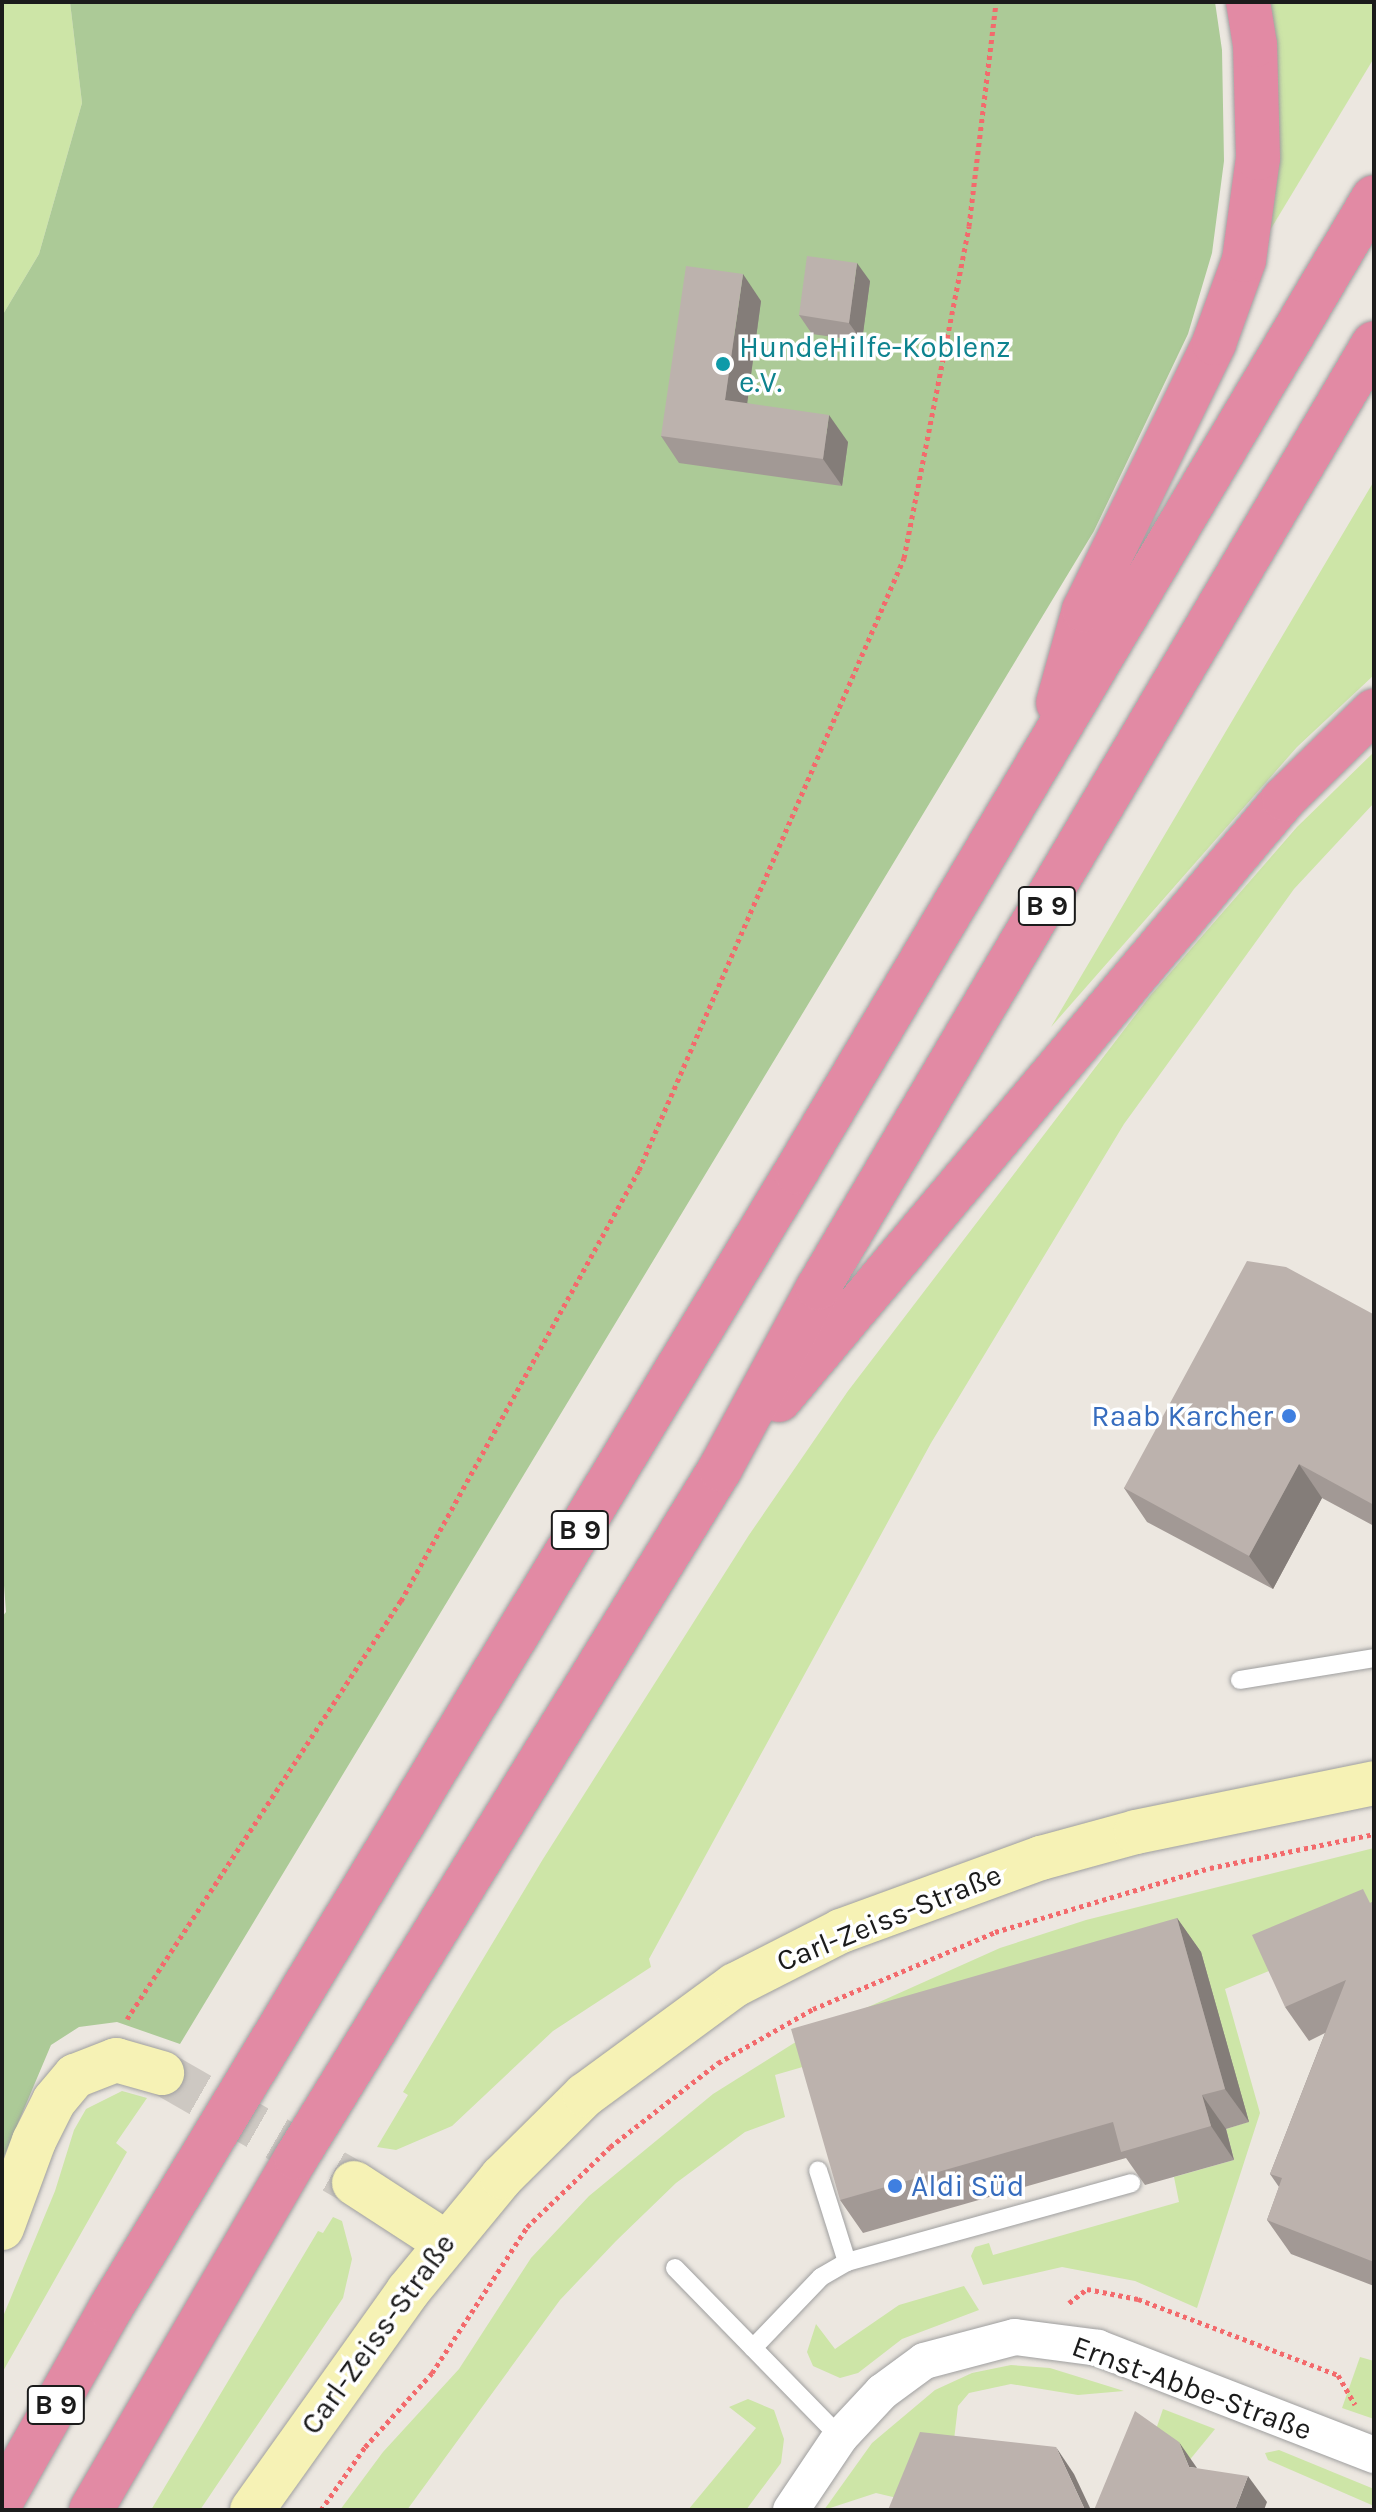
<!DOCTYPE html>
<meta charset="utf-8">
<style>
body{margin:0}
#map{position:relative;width:1376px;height:2512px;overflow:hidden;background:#ece7e0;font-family:Karla,sans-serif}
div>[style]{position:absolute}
.grass>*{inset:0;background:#cde5a7}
.forest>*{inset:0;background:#acca97}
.secondary-tunnel>*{height:44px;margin-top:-22px;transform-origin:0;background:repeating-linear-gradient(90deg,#cdc8c2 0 44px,transparent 0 66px)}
.path>*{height:5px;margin-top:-2.5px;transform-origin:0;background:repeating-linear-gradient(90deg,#f36a6c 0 4px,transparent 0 8px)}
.roads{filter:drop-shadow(0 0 2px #9f9f9f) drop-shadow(0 0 2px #9f9f9f)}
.lane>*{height:18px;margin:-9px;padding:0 9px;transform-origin:9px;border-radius:9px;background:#fff}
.street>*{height:36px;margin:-18px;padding:0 18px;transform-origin:18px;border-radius:18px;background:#fff}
.secondary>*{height:44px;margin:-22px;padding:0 22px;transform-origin:22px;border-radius:22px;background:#f6f2b5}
.highway>*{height:44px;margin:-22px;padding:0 22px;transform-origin:22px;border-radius:22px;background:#e28aa4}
.wall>*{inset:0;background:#a29995}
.shaded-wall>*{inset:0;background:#847d79}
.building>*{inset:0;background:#bcb2ad}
.dots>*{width:22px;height:22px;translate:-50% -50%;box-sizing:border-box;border:4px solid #fff;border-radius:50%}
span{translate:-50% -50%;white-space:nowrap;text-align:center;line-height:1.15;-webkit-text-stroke:7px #fff;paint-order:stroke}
.shield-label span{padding:2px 6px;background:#fff;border:2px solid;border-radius:6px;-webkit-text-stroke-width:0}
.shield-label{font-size:28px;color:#1b1b1b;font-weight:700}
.culture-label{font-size:30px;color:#0d838f}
.left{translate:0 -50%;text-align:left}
.shop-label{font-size:30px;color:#366cbe}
.right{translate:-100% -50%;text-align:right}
.street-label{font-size:30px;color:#1b1b1b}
.frame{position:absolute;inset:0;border:4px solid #1b1b1b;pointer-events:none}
</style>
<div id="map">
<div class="grass">
<i style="clip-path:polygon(2px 2px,70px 2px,82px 103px,39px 254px,2px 316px)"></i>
<i style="clip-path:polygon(1262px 2px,1374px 2px,1374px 58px,1266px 237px)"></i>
<i style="clip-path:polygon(1374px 481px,1374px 675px,1297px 747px,1051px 1027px)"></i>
<i style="clip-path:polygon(1374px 752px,1374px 803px,1294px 889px,1124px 1124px,931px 1443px,649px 1959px,651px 1967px,553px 2031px,452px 2126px,396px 2150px,377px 2147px,408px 2095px,403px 2092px,543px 1859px,749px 1535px,848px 1391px,1150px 996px,1297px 827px)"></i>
<i style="clip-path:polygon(1374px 1848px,1374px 1928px,1225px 1989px,1260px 2113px,1197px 2308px,1135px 2281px,1062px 2267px,983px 2285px,971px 2256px,975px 2247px,989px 2243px,993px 2255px,1179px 2202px,1174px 2177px,1234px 2160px,1226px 2129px,1248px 2122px,1200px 1952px,775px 2075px,785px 2117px,745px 2132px,676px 2183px,616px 2241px,560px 2300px,407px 2510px,340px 2510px,383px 2452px,459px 2369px,531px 2258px,589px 2196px,713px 2094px,810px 2033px,1000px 1948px,1086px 1920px)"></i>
<i style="clip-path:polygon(122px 2091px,147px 2098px,116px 2143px,127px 2152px,2px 2373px,2px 2319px,55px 2191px,74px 2130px,86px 2109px)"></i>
<i style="clip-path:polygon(333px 2217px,342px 2221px,352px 2259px,343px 2298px,200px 2510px,151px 2510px,318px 2231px,323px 2233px)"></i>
<i style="clip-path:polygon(964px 2286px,979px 2310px,902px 2339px,858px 2373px,840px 2378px,813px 2366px,807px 2352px,816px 2324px,835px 2349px,899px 2305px)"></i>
<i style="clip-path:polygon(1360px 2357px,1374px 2361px,1374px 2419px,1342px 2408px)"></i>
<i style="clip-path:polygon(1011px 2365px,1050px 2368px,1124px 2391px,1078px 2395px,1011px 2384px,969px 2393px,958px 2406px,952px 2457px,918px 2503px,876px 2493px,824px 2510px,872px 2443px,935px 2390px,972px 2373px)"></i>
<i style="clip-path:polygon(748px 2399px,774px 2410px,784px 2439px,781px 2463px,746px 2510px,688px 2510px,756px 2428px,729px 2407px)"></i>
<i style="clip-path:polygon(1163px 2409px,1215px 2429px,1188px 2462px,1153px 2438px)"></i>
<i style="clip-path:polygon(1279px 2450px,1374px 2489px,1374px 2506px,1268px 2460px,1265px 2453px)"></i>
</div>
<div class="forest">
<i style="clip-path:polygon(70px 2px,1215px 2px,1222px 50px,1224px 161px,1212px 253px,1188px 334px,1094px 531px,180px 2044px,117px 2022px,79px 2027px,51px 2045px,2px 2161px,2px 1617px,6px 1612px,2px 1559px,2px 316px,39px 254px,82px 103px)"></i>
</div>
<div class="secondary-tunnel">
<i style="left:162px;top:2073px;width:221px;rotate:29.8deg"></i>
</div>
<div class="path">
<i style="left:127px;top:2019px;width:500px;rotate:-56.8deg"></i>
<i style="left:401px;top:1601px;width:492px;rotate:-61.1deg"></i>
<i style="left:639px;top:1170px;width:667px;rotate:-66.59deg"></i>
<i style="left:904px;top:558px;width:338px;rotate:-78.9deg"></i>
<i style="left:969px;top:226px;width:226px;rotate:-83.1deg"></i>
<i style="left:1069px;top:2303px;width:23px;rotate:-38deg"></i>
<i style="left:1087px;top:2289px;width:52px;rotate:11.1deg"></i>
<i style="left:1138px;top:2299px;width:214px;rotate:20.8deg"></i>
<i style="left:1338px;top:2375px;width:34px;rotate:60deg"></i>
<i style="left:321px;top:2510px;width:77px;rotate:-55.1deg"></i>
<i style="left:365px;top:2447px;width:100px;rotate:-47.8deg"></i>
<i style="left:432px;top:2373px;width:174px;rotate:-56.9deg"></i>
<i style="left:527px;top:2227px;width:115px;rotate:-43.9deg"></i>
<i style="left:610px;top:2147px;width:137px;rotate:-37.9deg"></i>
<i style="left:718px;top:2063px;width:109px;rotate:-29.6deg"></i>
<i style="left:813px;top:2009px;width:198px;rotate:-22.9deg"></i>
<i style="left:995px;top:1932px;width:224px;rotate:-16.6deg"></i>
<i style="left:1210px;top:1868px;width:167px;rotate:-11.7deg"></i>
</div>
<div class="roads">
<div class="lane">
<i style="left:1240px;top:1680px;width:136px;rotate:-9.3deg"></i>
<i style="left:847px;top:2262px;width:295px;rotate:-15.5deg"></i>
<i style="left:675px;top:2268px;width:236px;rotate:45.7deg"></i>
<i style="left:753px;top:2348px;width:98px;rotate:-46.2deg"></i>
<i style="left:821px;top:2277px;width:30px;rotate:-30deg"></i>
<i style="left:847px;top:2262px;width:96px;rotate:-107.5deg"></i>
</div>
<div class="street">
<i style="left:791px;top:2510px;width:88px;rotate:-56.1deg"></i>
<i style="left:840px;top:2437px;width:62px;rotate:-47deg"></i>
<i style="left:882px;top:2392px;width:52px;rotate:-36.4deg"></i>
<i style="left:924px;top:2361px;width:94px;rotate:-14.8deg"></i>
<i style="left:1015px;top:2337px;width:84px;rotate:7.5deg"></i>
<i style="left:1098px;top:2348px;width:296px;rotate:21.2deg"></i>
</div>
<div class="secondary">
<i style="left:354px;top:2183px;width:108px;rotate:33deg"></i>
<i style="left:2px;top:2228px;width:93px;rotate:-69.8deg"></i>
<i style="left:34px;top:2141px;width:45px;rotate:-63.4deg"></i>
<i style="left:54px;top:2101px;width:33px;rotate:-50deg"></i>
<i style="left:75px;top:2076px;width:44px;rotate:-21.3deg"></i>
<i style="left:116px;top:2060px;width:48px;rotate:15.8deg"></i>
<i style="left:252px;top:2510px;width:269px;rotate:-54.5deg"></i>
<i style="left:408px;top:2291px;width:148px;rotate:-50.5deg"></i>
<i style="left:502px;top:2177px;width:117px;rotate:-44.7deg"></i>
<i style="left:585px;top:2095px;width:186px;rotate:-36.3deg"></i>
<i style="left:735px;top:1985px;width:119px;rotate:-27deg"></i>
<i style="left:841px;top:1931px;width:213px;rotate:-20.1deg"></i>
<i style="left:1041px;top:1858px;width:98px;rotate:-15.3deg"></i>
<i style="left:1136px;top:1832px;width:243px;rotate:-11.6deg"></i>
</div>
<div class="highway">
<i style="left:1058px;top:703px;width:97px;rotate:-74.4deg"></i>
<i style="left:1084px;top:610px;width:297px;rotate:-64deg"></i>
<i style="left:1214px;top:343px;width:88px;rotate:-70.1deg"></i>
<i style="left:1244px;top:260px;width:103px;rotate:-82.2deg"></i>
<i style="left:1258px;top:158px;width:113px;rotate:-91.5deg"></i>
<i style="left:1255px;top:45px;width:44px;rotate:-99.2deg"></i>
<i style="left:779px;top:1400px;width:785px;rotate:-49.96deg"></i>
<i style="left:1284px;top:799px;width:126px;rotate:-44.4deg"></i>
<i style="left:2px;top:2500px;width:219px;rotate:-60.5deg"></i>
<i style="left:110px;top:2309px;width:1328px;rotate:-58.9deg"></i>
<i style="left:796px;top:1172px;width:1133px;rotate:-59.34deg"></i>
<i style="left:91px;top:2510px;width:407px;rotate:-59.8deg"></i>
<i style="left:296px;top:2158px;width:809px;rotate:-58.39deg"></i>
<i style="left:720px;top:1469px;width:206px;rotate:-61.6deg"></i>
<i style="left:818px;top:1288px;width:1096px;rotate:-59.53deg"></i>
</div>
</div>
<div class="wall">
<i style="clip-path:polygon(870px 281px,862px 341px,812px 334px,799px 315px)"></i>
<i style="clip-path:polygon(761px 301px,747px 403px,848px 442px,842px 486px,679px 463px,661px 436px)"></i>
<i style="clip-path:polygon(1374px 1311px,1374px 1526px,1322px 1498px,1273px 1589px,1147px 1522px,1124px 1488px,1373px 1314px)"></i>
<i style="clip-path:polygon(1374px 1901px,1374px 2286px,1291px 2254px,1267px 2220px,1279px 2187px,1270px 2174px,1325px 2033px,1309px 2041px,1285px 2007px,1372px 1902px)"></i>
<i style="clip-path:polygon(1177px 1918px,1201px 1952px,1249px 2122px,1226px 2129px,1234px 2160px,1145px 2185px,1126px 2158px,863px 2233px,840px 2200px)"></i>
</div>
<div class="shaded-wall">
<i style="clip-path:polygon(857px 263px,870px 281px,862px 341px,849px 323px)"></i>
<i style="clip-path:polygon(743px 274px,761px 301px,744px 427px,725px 400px)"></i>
<i style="clip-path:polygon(829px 415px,848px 442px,842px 486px,823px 459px)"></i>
<i style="clip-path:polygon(1299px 1464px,1322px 1498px,1273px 1589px,1249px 1556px)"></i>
<i style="clip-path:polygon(1177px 1918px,1201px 1952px,1249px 2122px,1225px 2089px)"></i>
<i style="clip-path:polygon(1202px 2095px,1226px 2129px,1234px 2160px,1211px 2126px)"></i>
<i style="clip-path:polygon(1179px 2442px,1197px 2468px,1189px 2467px)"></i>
<i style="clip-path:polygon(1056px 2447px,1074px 2474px,1091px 2510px,1085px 2510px)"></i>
<i style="clip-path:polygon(1248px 2476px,1267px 2502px,1264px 2510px,1235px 2510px)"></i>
</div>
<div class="building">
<i style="clip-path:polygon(807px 256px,857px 263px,849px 323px,799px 315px)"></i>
<i style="clip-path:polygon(686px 266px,743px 274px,725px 400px,829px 415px,823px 459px,661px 436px)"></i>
<i style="clip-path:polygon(1247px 1261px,1286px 1267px,1373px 1314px,1374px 1311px,1374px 1505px,1299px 1464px,1249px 1556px,1124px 1488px)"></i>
<i style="clip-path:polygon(1363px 1889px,1370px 1903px,1374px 1901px,1374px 2262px,1267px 2220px,1282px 2178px,1270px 2174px,1346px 1980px,1285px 2007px,1252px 1935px)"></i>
<i style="clip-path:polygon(1177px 1918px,1225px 2089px,1202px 2095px,1211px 2126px,1121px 2152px,1113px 2122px,840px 2200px,791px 2029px)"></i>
<i style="clip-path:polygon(1135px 2411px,1179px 2442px,1189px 2467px,1248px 2476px,1235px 2510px,1094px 2510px)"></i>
<i style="clip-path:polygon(920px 2432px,1056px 2447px,1085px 2510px,888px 2510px)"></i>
</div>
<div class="dots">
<i style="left:723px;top:364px;background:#0f9aa8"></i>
<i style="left:1289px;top:1416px;background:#3f7fe0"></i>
<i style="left:895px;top:2186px;background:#3f7fe0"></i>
</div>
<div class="shield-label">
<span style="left:1047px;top:906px">B 9</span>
<span style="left:580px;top:1530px">B 9</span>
<span style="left:56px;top:2405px">B 9</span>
</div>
<div class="culture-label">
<span class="left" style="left:739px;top:364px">HundeHilfe-Koblenz<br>e.V.</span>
</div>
<div class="shop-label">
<span class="right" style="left:1273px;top:1416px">Raab Karcher</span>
<span class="left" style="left:911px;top:2186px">Aldi Süd</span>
</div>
<div class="street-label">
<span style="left:889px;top:1918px;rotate:-22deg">Carl-Zeiss-Straße</span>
<span style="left:378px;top:2334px;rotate:-54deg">Carl-Zeiss-Straße</span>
<span style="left:1192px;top:2388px;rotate:20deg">Ernst-Abbe-Straße</span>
</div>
<div class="frame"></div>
</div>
